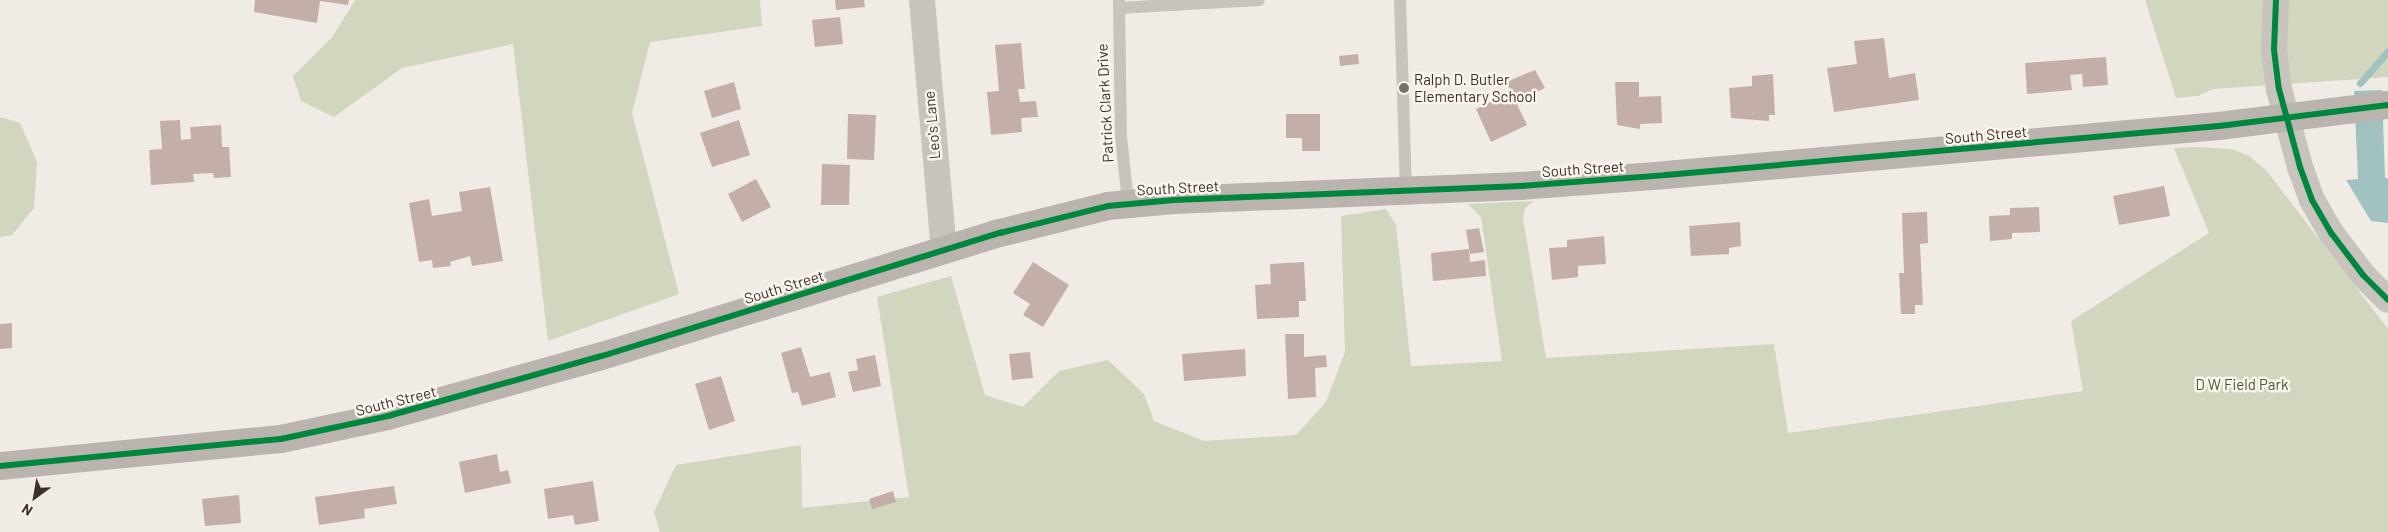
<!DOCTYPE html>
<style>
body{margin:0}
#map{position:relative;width:2388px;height:532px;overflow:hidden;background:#f0ebe5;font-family:Barlow,sans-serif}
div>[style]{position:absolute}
.green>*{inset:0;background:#d1d6bf}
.water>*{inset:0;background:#a1c2c1}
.stream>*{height:7px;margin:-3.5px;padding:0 3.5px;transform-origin:3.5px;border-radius:3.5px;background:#a1c2c1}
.building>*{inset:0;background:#c3afa7}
.lane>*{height:12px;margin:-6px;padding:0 6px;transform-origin:6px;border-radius:6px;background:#c9c3be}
.street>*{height:26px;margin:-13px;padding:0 13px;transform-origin:13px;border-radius:13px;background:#c9c3be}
.secondary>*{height:28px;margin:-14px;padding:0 14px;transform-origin:14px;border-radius:14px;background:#bab3ae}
.cycleway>*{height:6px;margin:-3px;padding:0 3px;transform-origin:3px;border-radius:3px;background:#00873e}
.dots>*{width:14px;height:14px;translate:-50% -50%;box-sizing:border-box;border:2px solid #fbf5ee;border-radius:50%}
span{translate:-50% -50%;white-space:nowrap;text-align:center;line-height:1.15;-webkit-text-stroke:5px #fbf5ee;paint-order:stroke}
.poi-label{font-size:15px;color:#3b302b}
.left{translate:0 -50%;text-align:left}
.street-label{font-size:15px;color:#3b302b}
.park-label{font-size:15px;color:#4a5a2e}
.north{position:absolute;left:10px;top:472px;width:50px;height:50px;-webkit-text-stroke:4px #fbf5ee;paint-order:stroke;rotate:212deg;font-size:14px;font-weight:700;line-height:20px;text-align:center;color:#3b302b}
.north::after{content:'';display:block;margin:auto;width:18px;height:22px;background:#3b302b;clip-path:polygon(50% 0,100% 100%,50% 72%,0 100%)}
</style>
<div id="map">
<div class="green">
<i style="clip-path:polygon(355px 0,760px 0,762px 26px,650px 42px,632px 113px,679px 294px,548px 341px,513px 44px,402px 68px,334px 117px,301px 101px,293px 76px,333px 36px)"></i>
<i style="clip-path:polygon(2145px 0,2388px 0,2388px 77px,2213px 89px,2198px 96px,2176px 98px)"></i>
<i style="clip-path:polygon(0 117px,20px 123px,37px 162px,34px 208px,12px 235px,0 237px)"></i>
<i style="clip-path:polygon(2195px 147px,2232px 149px,2249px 156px,2266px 170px,2388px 329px,2388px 532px,660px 532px,654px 512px,676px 465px,801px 445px,802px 508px,909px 497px,877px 297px,951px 276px,985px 395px,1023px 407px,1059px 371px,1108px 360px,1144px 394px,1154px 421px,1204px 441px,1296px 435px,1326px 402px,1345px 352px,1341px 216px,1386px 209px,1396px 225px,1411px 366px,1502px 361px,1481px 217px,1468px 204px,1534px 201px,1525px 208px,1523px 218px,1546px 358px,1774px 344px,1788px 433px,2083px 391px,2071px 321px,2209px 233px,2174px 148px)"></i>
</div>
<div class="water">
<i style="clip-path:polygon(2382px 90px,2385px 178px,2388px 178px,2388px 223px,2371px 221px,2346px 180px,2358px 179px,2354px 91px)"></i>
</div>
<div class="stream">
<i style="left:2360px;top:83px;width:43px;rotate:-48.8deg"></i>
</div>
<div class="building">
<i style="clip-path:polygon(255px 0,349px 0,348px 5px,320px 1px,317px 23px,254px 12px)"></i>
<i style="clip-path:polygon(835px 0,864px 0,865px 7px,836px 10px)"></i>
<i style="clip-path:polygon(840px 17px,843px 44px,815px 47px,812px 20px)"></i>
<i style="clip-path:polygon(1884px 38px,1889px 78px,1915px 73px,1919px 100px,1834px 112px,1827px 68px,1857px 64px,1854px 41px)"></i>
<i style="clip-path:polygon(1021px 43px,1025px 89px,1018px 89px,1020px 102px,1036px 101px,1038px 117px,1021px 118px,1022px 132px,991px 135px,987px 92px,999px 91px,995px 45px)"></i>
<i style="clip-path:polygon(1358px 54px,1359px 64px,1340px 66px,1339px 56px)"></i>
<i style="clip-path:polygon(2106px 57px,2108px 85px,2083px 87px,2082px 74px,2070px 75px,2072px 90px,2027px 94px,2025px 63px)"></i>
<i style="clip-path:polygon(1535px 70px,1545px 88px,1516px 102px,1527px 125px,1491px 142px,1476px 109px,1511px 92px,1506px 82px)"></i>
<i style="clip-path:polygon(1773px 74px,1775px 115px,1769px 115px,1769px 121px,1731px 118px,1729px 88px,1752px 86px,1752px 76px)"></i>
<i style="clip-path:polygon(734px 82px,741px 109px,712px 118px,704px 91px)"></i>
<i style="clip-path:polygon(1615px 82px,1639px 82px,1639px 97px,1661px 96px,1662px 123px,1640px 124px,1640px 129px,1617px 125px)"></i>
<i style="clip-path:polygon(848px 114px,876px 115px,874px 160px,847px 159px)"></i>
<i style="clip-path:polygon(1286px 114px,1320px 114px,1320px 151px,1302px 151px,1302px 138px,1286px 138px)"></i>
<i style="clip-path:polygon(180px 120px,181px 140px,191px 139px,190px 127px,221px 125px,222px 147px,229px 147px,231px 177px,214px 178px,213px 173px,193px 174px,194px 182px,151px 185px,149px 150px,162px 149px,160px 121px)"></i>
<i style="clip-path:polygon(739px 120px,750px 155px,712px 167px,700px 133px)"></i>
<i style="clip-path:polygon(822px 164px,850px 165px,849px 205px,821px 205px)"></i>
<i style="clip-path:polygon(756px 179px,771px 207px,742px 222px,728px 194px)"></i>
<i style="clip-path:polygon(2164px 186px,2170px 216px,2119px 225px,2113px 196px)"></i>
<i style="clip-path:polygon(490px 187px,503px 261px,472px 266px,470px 256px,450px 262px,451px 266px,433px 268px,432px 260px,419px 262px,409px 203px,429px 199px,432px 216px,462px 211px,459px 192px)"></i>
<i style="clip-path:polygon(2039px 207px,2040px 232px,2012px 233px,2012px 239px,1990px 241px,1989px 216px,2010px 215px,2010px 208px)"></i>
<i style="clip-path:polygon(1927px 212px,1928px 243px,1920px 244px,1923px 305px,1915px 305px,1915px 314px,1901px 314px,1899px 273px,1904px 273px,1902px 213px)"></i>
<i style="clip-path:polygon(1740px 222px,1741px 246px,1729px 248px,1729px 254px,1691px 256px,1689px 226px)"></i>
<i style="clip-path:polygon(1479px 228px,1484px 252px,1470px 254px,1466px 230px)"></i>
<i style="clip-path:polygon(1604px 236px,1606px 264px,1578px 266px,1578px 277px,1552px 280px,1549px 248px,1567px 247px,1567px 240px)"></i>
<i style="clip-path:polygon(1469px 249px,1470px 262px,1485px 260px,1486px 276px,1433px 281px,1431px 253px)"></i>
<i style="clip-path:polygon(1033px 262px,1069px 285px,1043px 327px,1023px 315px,1030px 304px,1013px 293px)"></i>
<i style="clip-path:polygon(1304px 262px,1306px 301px,1299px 301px,1299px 317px,1257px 319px,1255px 285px,1271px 284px,1270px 264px)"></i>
<i style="clip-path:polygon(12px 323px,12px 348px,0 349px,0 324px)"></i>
<i style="clip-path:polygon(1285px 334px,1304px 334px,1304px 357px,1326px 355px,1327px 367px,1315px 368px,1316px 397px,1288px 399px)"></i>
<i style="clip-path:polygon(801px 347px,810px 377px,830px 372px,836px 397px,802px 406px,798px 392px,792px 393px,781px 353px)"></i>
<i style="clip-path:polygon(1245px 349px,1246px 376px,1184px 381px,1182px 354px)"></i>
<i style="clip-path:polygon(1030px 352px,1033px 378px,1012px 380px,1009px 354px)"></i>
<i style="clip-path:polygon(875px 355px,881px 386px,853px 392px,848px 372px,858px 370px,856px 359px)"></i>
<i style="clip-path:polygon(721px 376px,735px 421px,709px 430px,695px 384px)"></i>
<i style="clip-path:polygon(497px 454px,500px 472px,508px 470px,511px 483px,465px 493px,459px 462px)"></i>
<i style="clip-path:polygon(593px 481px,599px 521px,575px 525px,573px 515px,548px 519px,544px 489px)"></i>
<i style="clip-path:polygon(394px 486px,397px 504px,364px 509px,365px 518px,319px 525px,315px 497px)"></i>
<i style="clip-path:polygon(893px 491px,896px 502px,872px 509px,869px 499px)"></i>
<i style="clip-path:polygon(239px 495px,241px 523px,205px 526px,202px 499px)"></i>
</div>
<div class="lane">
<i style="left:1119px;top:0;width:136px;rotate:89.2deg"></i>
<i style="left:1121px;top:136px;width:67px;rotate:84deg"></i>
<i style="left:1400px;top:0;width:191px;rotate:88.2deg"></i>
<i style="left:1119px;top:8px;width:140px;rotate:-3.3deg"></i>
</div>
<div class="street">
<i style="left:922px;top:0;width:251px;rotate:85deg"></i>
<i style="left:2276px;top:0;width:50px;rotate:92.3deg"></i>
<i style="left:2274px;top:50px;width:39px;rotate:83deg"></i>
<i style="left:2279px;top:89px;width:81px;rotate:74.9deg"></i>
<i style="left:2300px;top:167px;width:35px;rotate:70deg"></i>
<i style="left:2312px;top:200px;width:39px;rotate:60deg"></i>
<i style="left:2332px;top:234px;width:51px;rotate:52.9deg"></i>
<i style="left:2363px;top:275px;width:35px;rotate:45deg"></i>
</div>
<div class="secondary">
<i style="left:0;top:466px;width:282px;rotate:-5.5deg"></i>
<i style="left:281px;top:439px;width:109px;rotate:-12.1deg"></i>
<i style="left:388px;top:416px;width:222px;rotate:-15.7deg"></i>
<i style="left:602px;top:356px;width:417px;rotate:-17.2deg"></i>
<i style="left:1000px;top:233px;width:111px;rotate:-14deg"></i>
<i style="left:1108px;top:206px;width:66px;rotate:-5.2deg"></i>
<i style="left:1174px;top:200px;width:347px;rotate:-2.3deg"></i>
<i style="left:1521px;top:186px;width:145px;rotate:-4.3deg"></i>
<i style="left:1666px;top:175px;width:555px;rotate:-5.06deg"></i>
<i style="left:2219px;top:126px;width:170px;rotate:-7.1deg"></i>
</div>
<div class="cycleway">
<i style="left:2276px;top:0;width:50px;rotate:92.3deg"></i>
<i style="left:2274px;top:50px;width:39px;rotate:83deg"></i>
<i style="left:2279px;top:89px;width:81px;rotate:74.9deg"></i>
<i style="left:2300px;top:167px;width:35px;rotate:70deg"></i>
<i style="left:2312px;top:200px;width:39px;rotate:60deg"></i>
<i style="left:2332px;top:234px;width:51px;rotate:52.9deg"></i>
<i style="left:2363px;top:275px;width:35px;rotate:45deg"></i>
<i style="left:0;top:466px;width:282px;rotate:-5.5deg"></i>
<i style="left:281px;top:439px;width:109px;rotate:-12.1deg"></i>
<i style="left:388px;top:416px;width:222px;rotate:-15.7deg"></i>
<i style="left:602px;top:356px;width:417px;rotate:-17.2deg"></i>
<i style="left:1000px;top:233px;width:111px;rotate:-14deg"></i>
<i style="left:1108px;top:206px;width:66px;rotate:-5.2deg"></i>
<i style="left:1174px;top:200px;width:347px;rotate:-2.3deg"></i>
<i style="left:1521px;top:186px;width:145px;rotate:-4.3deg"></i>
<i style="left:1666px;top:175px;width:555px;rotate:-5.06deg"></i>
<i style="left:2219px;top:126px;width:170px;rotate:-7.1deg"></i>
</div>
<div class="dots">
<i style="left:1404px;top:88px;background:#7a716c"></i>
</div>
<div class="poi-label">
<span class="left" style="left:1414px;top:88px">Ralph D. Butler<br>Elementary School</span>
</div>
<div class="street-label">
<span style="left:1105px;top:103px;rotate:-93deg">Patrick Clark Drive</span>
<span style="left:932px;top:125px;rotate:-95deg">Leo's Lane</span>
<span style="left:1986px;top:135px;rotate:-5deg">South Street</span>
<span style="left:1583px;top:169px;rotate:-4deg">South Street</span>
<span style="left:1178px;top:188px;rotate:-3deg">South Street</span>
<span style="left:784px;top:287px;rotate:-17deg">South Street</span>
<span style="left:396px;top:401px;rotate:-14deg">South Street</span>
</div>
<div class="park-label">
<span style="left:2242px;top:385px">D W Field Park</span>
</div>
<div class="north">N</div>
</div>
